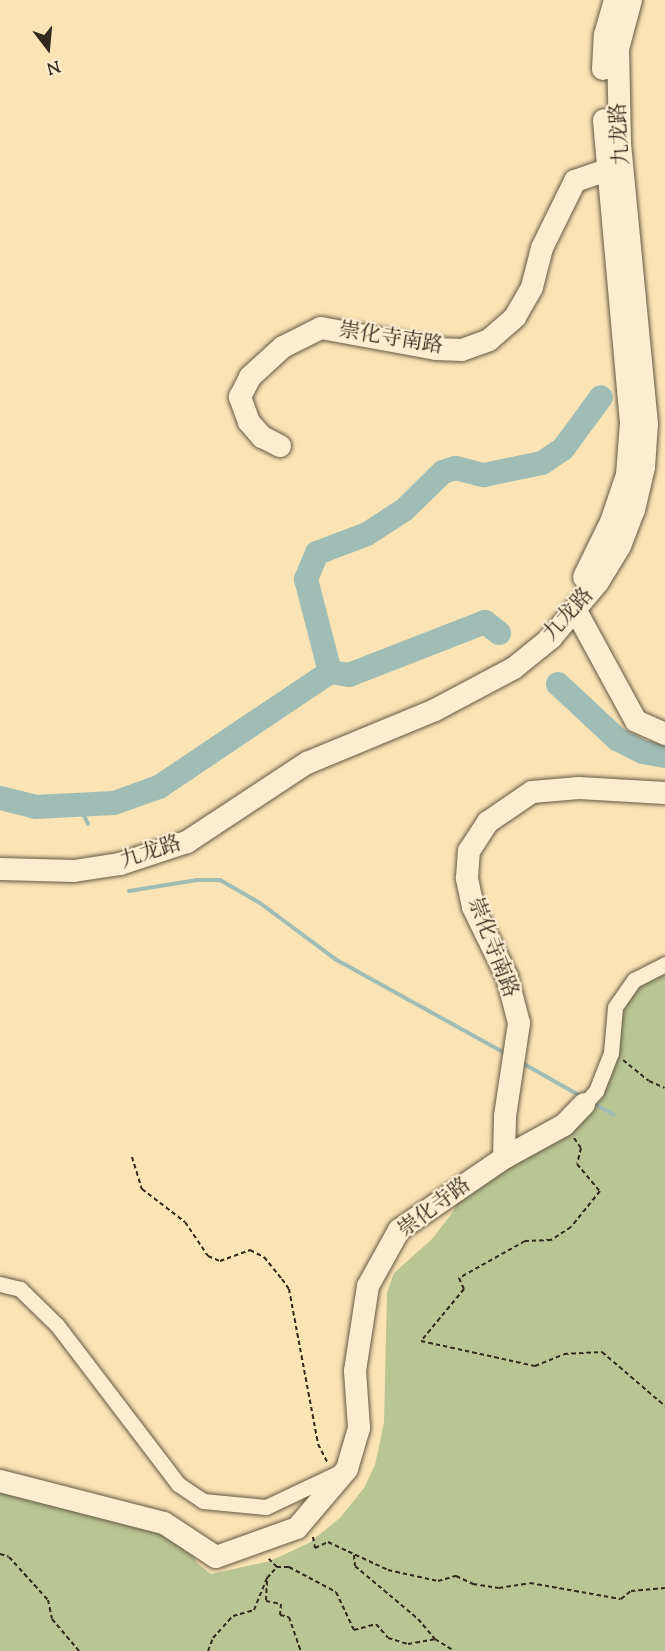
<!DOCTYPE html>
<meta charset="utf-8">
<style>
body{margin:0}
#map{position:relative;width:665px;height:1651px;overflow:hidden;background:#fae4b6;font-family:"Sorts Mill Goudy","Noto Serif SC",serif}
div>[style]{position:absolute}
.green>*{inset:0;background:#b9c592}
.stream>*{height:4px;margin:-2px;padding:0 2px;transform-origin:2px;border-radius:2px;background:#a0bdb5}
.river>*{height:24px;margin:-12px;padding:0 12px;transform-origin:12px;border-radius:12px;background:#a0bdb5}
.path>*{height:2px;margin-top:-1px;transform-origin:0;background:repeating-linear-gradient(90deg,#33291c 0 4.5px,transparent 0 7.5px)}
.roads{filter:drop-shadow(0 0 2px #655842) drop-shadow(0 0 2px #655842)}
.street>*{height:15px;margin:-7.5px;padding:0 7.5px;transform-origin:7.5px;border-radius:7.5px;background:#fcedd0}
.secondary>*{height:22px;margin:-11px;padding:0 11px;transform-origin:11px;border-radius:11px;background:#fcedd0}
span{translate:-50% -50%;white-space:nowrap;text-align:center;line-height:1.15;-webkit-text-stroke:4.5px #fcedd0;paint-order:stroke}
.street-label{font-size:21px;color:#33291c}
.north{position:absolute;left:18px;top:18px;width:60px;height:60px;-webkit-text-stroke:4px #fcedd0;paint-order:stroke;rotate:164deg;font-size:16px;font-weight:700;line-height:24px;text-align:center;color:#33291c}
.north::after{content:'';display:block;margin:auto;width:21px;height:27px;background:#33291c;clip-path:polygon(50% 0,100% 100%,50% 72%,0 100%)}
</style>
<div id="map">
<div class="green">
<i style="clip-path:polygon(665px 966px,665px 1651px,0 1651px,0 1476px,174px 1539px,189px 1548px,197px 1563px,211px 1574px,270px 1561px,309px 1543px,340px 1518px,364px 1488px,375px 1465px,384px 1423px,387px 1293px,394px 1273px,432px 1239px,453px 1212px,458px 1199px,551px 1142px,597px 1104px,611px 1077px,622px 1016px,639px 977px)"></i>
</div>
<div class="stream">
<i style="left:78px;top:804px;width:22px;rotate:63deg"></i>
<i style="left:129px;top:891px;width:69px;rotate:-9.2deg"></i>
<i style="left:197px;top:880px;width:23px"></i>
<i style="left:220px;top:880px;width:46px;rotate:29.9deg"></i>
<i style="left:260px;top:903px;width:94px;rotate:36.7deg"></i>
<i style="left:335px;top:959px;width:192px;rotate:29deg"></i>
<i style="left:524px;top:1064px;width:67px;rotate:29.6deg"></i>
<i style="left:591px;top:1102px;width:26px;rotate:29deg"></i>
</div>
<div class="river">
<i style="left:330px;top:672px;width:96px;rotate:-104.5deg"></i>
<i style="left:306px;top:579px;width:28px;rotate:-67deg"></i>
<i style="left:317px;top:553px;width:53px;rotate:-20.8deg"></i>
<i style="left:367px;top:534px;width:44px;rotate:-33deg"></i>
<i style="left:404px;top:510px;width:54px;rotate:-44.3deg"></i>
<i style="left:443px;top:472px;width:13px;rotate:-18deg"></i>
<i style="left:455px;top:468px;width:30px;rotate:14deg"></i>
<i style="left:484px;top:475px;width:59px;rotate:-11.7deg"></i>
<i style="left:542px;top:463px;width:25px;rotate:-34deg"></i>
<i style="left:563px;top:449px;width:64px;rotate:-53.8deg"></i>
<i style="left:558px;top:684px;width:81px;rotate:43deg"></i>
<i style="left:617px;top:739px;width:29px;rotate:27deg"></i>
<i style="left:643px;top:752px;width:22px;rotate:10deg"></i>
<i style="left:0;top:798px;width:36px;rotate:14deg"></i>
<i style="left:35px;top:807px;width:79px;rotate:-2.9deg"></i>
<i style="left:114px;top:803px;width:48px;rotate:-19.6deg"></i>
<i style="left:159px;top:787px;width:206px;rotate:-33.9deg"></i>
<i style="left:330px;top:672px;width:19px;rotate:9deg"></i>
<i style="left:349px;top:675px;width:146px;rotate:-21.3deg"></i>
<i style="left:485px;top:622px;width:18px;rotate:38deg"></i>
</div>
<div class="path">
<i style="left:623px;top:1060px;width:33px;rotate:39deg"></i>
<i style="left:649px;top:1081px;width:17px;rotate:24deg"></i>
<i style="left:574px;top:1138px;width:12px;rotate:55deg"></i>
<i style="left:581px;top:1148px;width:16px;rotate:104deg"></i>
<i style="left:577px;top:1164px;width:35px;rotate:50deg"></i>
<i style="left:600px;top:1191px;width:46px;rotate:128.9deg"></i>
<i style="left:571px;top:1227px;width:24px;rotate:147deg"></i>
<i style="left:551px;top:1240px;width:26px;rotate:178deg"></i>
<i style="left:525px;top:1241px;width:76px;rotate:150.7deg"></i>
<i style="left:459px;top:1278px;width:12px;rotate:66deg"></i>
<i style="left:464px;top:1289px;width:67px;rotate:129.6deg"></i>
<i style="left:421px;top:1341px;width:117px;rotate:12.4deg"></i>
<i style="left:535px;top:1366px;width:31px;rotate:-22deg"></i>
<i style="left:564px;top:1354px;width:38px;rotate:-3deg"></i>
<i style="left:602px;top:1352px;width:83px;rotate:40.6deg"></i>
<i style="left:132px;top:1157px;width:34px;rotate:73deg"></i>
<i style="left:142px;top:1189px;width:54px;rotate:37.5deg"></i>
<i style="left:185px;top:1222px;width:41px;rotate:55.9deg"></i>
<i style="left:208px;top:1256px;width:13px;rotate:23deg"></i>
<i style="left:220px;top:1261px;width:32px;rotate:-20deg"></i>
<i style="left:250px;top:1250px;width:16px;rotate:27deg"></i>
<i style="left:264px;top:1257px;width:28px;rotate:51deg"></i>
<i style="left:282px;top:1279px;width:12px;rotate:55deg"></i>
<i style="left:289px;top:1289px;width:158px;rotate:79.4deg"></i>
<i style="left:318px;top:1444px;width:20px;rotate:63deg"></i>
<i style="left:313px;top:1537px;width:11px;rotate:80deg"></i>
<i style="left:315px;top:1548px;width:14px;rotate:-25deg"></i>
<i style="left:328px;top:1542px;width:66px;rotate:25deg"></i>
<i style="left:388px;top:1570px;width:51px;rotate:12.4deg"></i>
<i style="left:438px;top:1581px;width:19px;rotate:-16deg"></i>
<i style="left:456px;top:1576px;width:19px;rotate:25deg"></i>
<i style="left:473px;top:1584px;width:26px;rotate:9deg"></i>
<i style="left:499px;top:1588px;width:31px;rotate:-9deg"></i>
<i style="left:530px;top:1583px;width:92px;rotate:10deg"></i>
<i style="left:621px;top:1599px;width:13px;rotate:-39deg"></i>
<i style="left:631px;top:1591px;width:34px;rotate:-5deg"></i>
<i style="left:0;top:1554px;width:9px;rotate:18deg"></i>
<i style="left:9px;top:1557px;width:58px;rotate:47.8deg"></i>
<i style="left:48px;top:1600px;width:19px;rotate:78deg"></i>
<i style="left:52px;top:1619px;width:42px;rotate:49.8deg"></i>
<i style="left:354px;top:1555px;width:11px;rotate:85deg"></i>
<i style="left:355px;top:1566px;width:82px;rotate:40.1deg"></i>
<i style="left:418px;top:1619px;width:26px;rotate:50deg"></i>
<i style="left:277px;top:1567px;width:12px"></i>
<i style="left:289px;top:1567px;width:53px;rotate:28deg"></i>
<i style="left:336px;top:1592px;width:42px;rotate:64.7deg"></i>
<i style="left:354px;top:1630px;width:23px;rotate:-15deg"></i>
<i style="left:376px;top:1624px;width:18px;rotate:49deg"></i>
<i style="left:388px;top:1638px;width:21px;rotate:17deg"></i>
<i style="left:408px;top:1644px;width:27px;rotate:-10deg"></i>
<i style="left:435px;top:1639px;width:22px;rotate:32deg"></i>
<i style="left:267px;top:1581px;width:20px;rotate:93deg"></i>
<i style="left:266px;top:1601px;width:15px;rotate:11deg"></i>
<i style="left:281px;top:1604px;width:11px;rotate:95deg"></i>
<i style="left:280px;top:1615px;width:9px;rotate:13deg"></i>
<i style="left:289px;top:1617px;width:36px;rotate:71deg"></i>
<i style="left:208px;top:1651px;width:14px;rotate:-69deg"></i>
<i style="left:213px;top:1638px;width:30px;rotate:-48deg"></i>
<i style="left:233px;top:1616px;width:22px;rotate:-16deg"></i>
<i style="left:254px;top:1610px;width:35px;rotate:-68deg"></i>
<i style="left:267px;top:1578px;width:15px;rotate:-48deg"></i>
<i style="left:277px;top:1567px;width:14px;rotate:-135deg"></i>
</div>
<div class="roads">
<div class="street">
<i style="left:584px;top:1104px;width:18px;rotate:-47deg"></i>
<i style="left:596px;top:1091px;width:41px;rotate:-68.5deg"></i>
<i style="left:611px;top:1053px;width:46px;rotate:-85deg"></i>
<i style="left:615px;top:1007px;width:33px;rotate:-55deg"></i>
<i style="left:634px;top:980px;width:35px;rotate:-27deg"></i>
<i style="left:0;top:1284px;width:21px;rotate:14deg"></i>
<i style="left:20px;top:1289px;width:52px;rotate:44.2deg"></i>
<i style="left:57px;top:1325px;width:200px;rotate:52.7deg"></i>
<i style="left:178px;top:1484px;width:30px;rotate:34deg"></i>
<i style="left:203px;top:1501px;width:63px;rotate:5.4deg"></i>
<i style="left:266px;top:1507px;width:82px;rotate:-25.3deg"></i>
</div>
<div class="secondary">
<i style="left:603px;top:69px;width:34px;rotate:-87deg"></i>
<i style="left:605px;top:35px;width:36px;rotate:-74deg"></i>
<i style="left:280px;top:446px;width:20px;rotate:-153deg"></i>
<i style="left:262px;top:437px;width:20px;rotate:-131deg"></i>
<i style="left:249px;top:422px;width:27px;rotate:-110deg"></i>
<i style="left:240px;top:397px;width:22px;rotate:-63deg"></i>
<i style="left:250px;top:377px;width:45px;rotate:-42.3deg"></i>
<i style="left:283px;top:347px;width:42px;rotate:-26.6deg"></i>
<i style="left:321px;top:328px;width:117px;rotate:10.3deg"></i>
<i style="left:436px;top:349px;width:26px;rotate:2deg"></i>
<i style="left:462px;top:350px;width:29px;rotate:-20deg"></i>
<i style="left:489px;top:340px;width:35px;rotate:-41deg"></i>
<i style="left:515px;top:317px;width:34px;rotate:-60deg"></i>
<i style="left:532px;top:287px;width:40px;rotate:-75.6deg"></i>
<i style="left:542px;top:248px;width:75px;rotate:-63.8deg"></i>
<i style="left:575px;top:181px;width:34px;rotate:-19deg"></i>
<i style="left:584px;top:577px;width:61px;rotate:-63.9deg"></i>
<i style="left:611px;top:522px;width:50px;rotate:-71.2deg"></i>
<i style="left:627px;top:475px;width:52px;rotate:-85.6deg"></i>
<i style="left:631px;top:423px;width:304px;rotate:-95.1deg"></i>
<i style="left:576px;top:611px;width:125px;rotate:61.4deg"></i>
<i style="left:636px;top:721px;width:32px;rotate:24deg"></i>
<i style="left:0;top:869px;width:74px;rotate:1.5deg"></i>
<i style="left:74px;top:871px;width:47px;rotate:-8.7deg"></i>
<i style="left:120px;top:864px;width:71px;rotate:-18.2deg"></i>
<i style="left:187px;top:842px;width:144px;rotate:-33.4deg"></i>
<i style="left:307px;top:763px;width:139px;rotate:-22.5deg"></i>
<i style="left:435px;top:710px;width:89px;rotate:-28deg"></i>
<i style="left:514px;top:668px;width:48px;rotate:-39deg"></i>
<i style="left:551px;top:638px;width:73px;rotate:-50deg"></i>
<i style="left:598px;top:582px;width:42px;rotate:-58.6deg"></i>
<i style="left:620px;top:546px;width:39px;rotate:-69deg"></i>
<i style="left:634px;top:510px;width:44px;rotate:-76.9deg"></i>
<i style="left:644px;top:467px;width:43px;rotate:-86deg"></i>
<i style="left:647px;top:424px;width:283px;rotate:-95.5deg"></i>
<i style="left:620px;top:142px;width:93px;rotate:-91.2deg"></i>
<i style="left:618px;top:49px;width:51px;rotate:-75.1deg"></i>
<i style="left:504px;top:1158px;width:42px;rotate:-88.6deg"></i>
<i style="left:505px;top:1116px;width:94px;rotate:-81.4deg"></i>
<i style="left:519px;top:1023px;width:48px;rotate:-104.6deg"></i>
<i style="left:507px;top:977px;width:78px;rotate:-115.9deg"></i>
<i style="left:473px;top:907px;width:30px;rotate:-102deg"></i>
<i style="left:467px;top:878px;width:27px;rotate:-86deg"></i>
<i style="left:469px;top:851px;width:35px;rotate:-57deg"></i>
<i style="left:488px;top:822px;width:53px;rotate:-34.3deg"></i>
<i style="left:532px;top:792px;width:47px;rotate:-4.9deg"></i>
<i style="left:579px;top:788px;width:86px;rotate:3.3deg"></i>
<i style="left:0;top:1481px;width:169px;rotate:14.4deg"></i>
<i style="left:164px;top:1523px;width:62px;rotate:33.2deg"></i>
<i style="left:216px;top:1557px;width:86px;rotate:-19.7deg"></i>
<i style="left:297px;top:1528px;width:77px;rotate:-49.7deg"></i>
<i style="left:347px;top:1469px;width:43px;rotate:-73.7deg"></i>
<i style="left:359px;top:1428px;width:57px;rotate:-94deg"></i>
<i style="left:355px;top:1371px;width:86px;rotate:-81.3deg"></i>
<i style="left:368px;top:1286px;width:64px;rotate:-61deg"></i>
<i style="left:399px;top:1230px;width:127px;rotate:-34.4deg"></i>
<i style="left:504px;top:1158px;width:68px;rotate:-28.8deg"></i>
<i style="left:564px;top:1125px;width:29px;rotate:-46deg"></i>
</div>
</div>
<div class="street-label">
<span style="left:621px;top:134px;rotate:-94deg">九龙路</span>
<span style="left:391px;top:339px;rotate:9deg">崇化寺南路</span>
<span style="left:569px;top:615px;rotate:-48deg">九龙路</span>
<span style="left:151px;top:853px;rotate:-18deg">九龙路</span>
<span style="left:492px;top:948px;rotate:69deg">崇化寺南路</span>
<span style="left:435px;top:1208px;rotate:-37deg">崇化寺路</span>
</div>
<div class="north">N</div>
</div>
